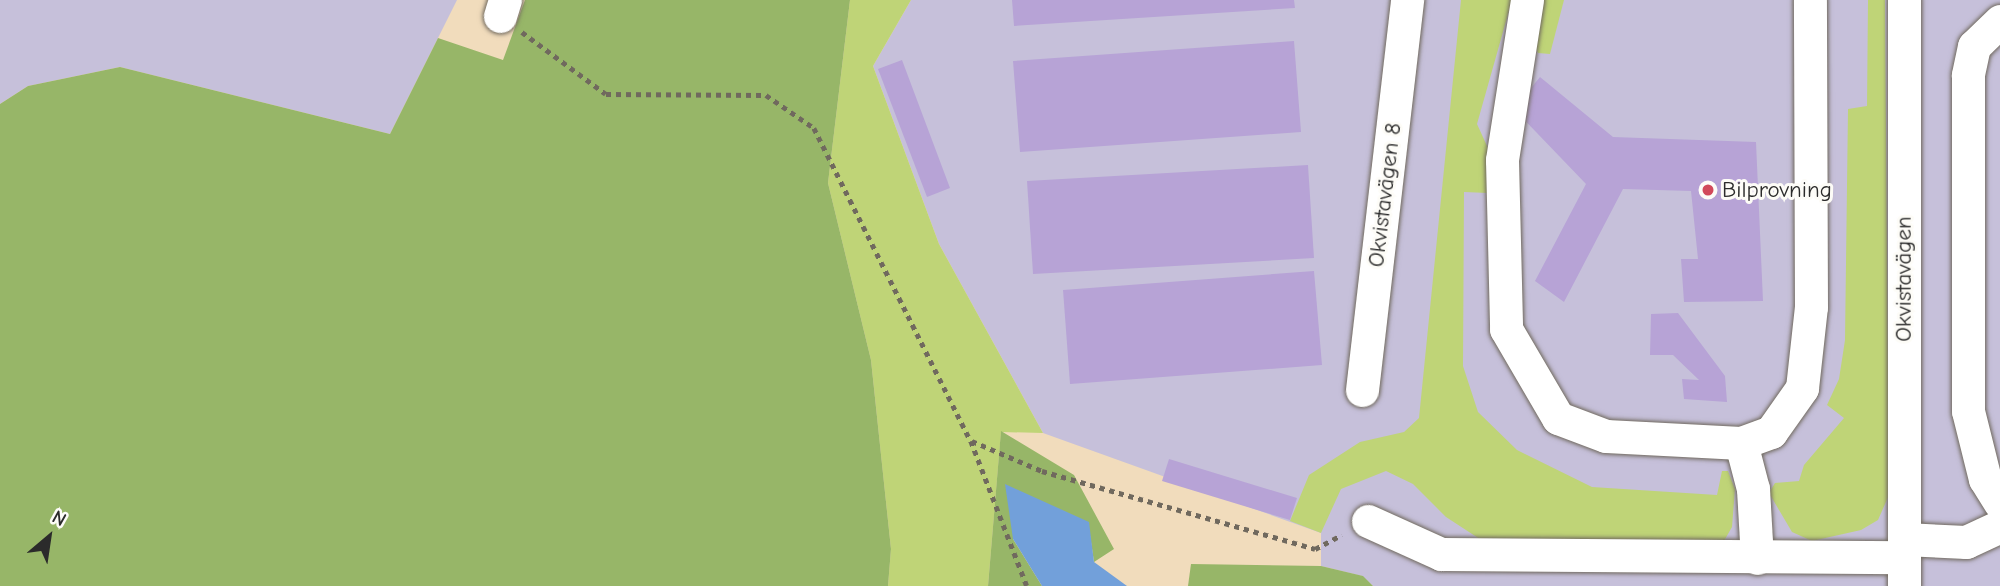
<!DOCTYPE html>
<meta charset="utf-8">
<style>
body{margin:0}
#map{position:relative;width:2000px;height:586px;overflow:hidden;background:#f1dcbc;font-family:"Comic Neue",sans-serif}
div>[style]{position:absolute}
.industrial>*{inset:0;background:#c6c0da}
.green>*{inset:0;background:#bfd477}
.forest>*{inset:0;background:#97b668}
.water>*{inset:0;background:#72a0da}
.building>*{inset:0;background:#b7a3d6}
.path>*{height:4.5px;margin-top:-2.25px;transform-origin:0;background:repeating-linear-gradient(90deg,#70695e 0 5px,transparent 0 10px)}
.roads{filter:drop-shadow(0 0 2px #70695e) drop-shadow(0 0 2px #70695e)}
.minor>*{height:33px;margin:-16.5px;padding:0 16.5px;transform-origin:16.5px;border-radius:16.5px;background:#fff}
.dots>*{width:19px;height:19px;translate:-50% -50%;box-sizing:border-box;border:4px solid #fdfcf7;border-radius:50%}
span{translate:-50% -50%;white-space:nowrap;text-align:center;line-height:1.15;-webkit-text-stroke:6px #fdfcf7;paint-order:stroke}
.poi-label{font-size:23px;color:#2b2b2b}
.left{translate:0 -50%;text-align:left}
.street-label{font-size:23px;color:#2b2b2b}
.north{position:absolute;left:14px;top:502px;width:70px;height:70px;-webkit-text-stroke:5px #fdfcf7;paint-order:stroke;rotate:29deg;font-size:19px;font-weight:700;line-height:28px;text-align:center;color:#2b2b2b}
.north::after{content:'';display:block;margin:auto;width:24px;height:32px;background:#2b2b2b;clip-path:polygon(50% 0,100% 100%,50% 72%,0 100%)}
</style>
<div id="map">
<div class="industrial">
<i style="clip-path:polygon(0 0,457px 0,390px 134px,120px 67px,28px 86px,0 104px)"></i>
<i style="clip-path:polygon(911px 0,2000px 0,2000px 586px,1373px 586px,1362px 576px,1321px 566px,1321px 533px,1043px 433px,939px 244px,873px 66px)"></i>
</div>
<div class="green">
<i style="clip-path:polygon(850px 0,911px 0,873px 66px,939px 244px,1043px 433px,1001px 432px,988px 586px,888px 586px,891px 549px,871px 360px,828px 183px)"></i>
<i style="clip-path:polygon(1461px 0,1512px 0,1477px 124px,1493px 159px,1488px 193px,1464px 192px,1463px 366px,1478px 412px,1517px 450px,1592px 487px,1717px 495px,1722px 471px,1728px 471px,1735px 489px,1732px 527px,1724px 541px,1492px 547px,1446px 517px,1413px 484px,1386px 471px,1341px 489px,1321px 533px,1290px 521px,1309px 475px,1360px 442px,1404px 432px,1419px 418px)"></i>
<i style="clip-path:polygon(1542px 0,1564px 0,1550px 54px,1538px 53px,1531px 41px)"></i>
<i style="clip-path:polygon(1868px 0,1885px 0,1889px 495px,1878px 520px,1861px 530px,1812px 541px,1792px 532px,1769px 493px,1775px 483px,1799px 481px,1804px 465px,1844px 418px,1827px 405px,1839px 379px,1845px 340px,1848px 109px,1867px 106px)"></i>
</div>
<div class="forest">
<i style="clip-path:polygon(525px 0,850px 0,828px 183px,871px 360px,891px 549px,888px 586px,0 586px,0 104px,28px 86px,120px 67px,390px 134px,438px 38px,503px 60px)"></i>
<i style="clip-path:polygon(1001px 431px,1074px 475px,1114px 549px,1094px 562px,1088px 522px,1013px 539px,1042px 586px,988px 586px)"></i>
<i style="clip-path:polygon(1191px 564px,1321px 566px,1363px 576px,1373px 586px,1188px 586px)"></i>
</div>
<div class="water">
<i style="clip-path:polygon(1005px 484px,1089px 522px,1094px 562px,1127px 586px,1042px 586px,1013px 539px)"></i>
</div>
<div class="building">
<i style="clip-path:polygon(1012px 0,1294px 0,1295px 8px,1014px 26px)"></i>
<i style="clip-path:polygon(1294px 41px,1301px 132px,1020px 152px,1013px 61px)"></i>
<i style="clip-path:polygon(902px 60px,950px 188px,927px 197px,878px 69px)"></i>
<i style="clip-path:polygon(1540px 77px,1613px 137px,1756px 142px,1763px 301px,1684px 302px,1681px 259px,1698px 259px,1691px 191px,1623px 189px,1564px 302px,1535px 281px,1586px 184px,1514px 109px)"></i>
<i style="clip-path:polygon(1308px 165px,1314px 258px,1033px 274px,1027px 181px)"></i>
<i style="clip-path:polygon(1314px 271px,1322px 365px,1070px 384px,1063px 290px)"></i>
<i style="clip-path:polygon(1678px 313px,1725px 376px,1727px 402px,1684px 399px,1682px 379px,1699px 380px,1673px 355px,1650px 355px,1651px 314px)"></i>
<i style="clip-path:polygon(1169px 459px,1297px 498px,1290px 520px,1162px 481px)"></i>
</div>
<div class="path">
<i style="left:522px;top:32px;width:104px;rotate:36.4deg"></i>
<i style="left:606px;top:94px;width:160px;rotate:0.4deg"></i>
<i style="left:766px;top:95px;width:58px;rotate:34.5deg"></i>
<i style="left:814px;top:128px;width:350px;rotate:63.4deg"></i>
<i style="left:971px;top:441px;width:155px;rotate:68.9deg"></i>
<i style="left:972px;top:441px;width:76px;rotate:23.2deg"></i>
<i style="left:1042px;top:471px;width:284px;rotate:15.9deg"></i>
<i style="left:1315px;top:549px;width:30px;rotate:-28deg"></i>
</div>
<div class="roads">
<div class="minor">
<i style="left:1527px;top:0;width:162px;rotate:98.9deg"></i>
<i style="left:1502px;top:160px;width:169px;rotate:88.6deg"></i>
<i style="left:1506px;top:329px;width:103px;rotate:59.7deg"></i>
<i style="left:1558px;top:418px;width:51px;rotate:20.6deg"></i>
<i style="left:1606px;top:436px;width:135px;rotate:3deg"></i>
<i style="left:1741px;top:443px;width:32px;rotate:-20deg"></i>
<i style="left:1771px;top:432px;width:54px;rotate:-54.8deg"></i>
<i style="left:1802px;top:388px;width:81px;rotate:-83.7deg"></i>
<i style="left:1811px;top:307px;width:307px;rotate:-90.2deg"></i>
<i style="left:1904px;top:0;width:586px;rotate:90deg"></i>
<i style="left:500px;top:16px;width:17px;rotate:-73deg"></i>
<i style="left:2000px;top:21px;width:36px;rotate:136deg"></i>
<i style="left:1974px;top:46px;width:30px;rotate:102deg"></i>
<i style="left:1968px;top:75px;width:336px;rotate:90deg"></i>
<i style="left:1968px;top:411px;width:70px;rotate:76deg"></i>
<i style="left:1985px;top:479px;width:28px;rotate:58deg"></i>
<i style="left:1362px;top:390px;width:393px;rotate:-83.4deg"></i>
<i style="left:1741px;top:443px;width:48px;rotate:75.4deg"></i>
<i style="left:1753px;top:489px;width:69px;rotate:86.7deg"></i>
<i style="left:1368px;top:521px;width:80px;rotate:24.3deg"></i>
<i style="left:1441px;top:554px;width:463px;rotate:0.4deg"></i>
<i style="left:1904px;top:539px;width:62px;rotate:2.8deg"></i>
<i style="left:1966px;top:542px;width:38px;rotate:-25deg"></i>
</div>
</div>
<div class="dots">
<i style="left:1708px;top:190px;background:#d1495b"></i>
</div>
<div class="poi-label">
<span class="left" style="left:1722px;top:190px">Bilprovning</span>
</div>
<div class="street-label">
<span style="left:1385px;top:195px;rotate:-83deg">Okvistavägen 8</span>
<span style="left:1904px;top:279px;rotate:-90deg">Okvistavägen</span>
</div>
<div class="north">N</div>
</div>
